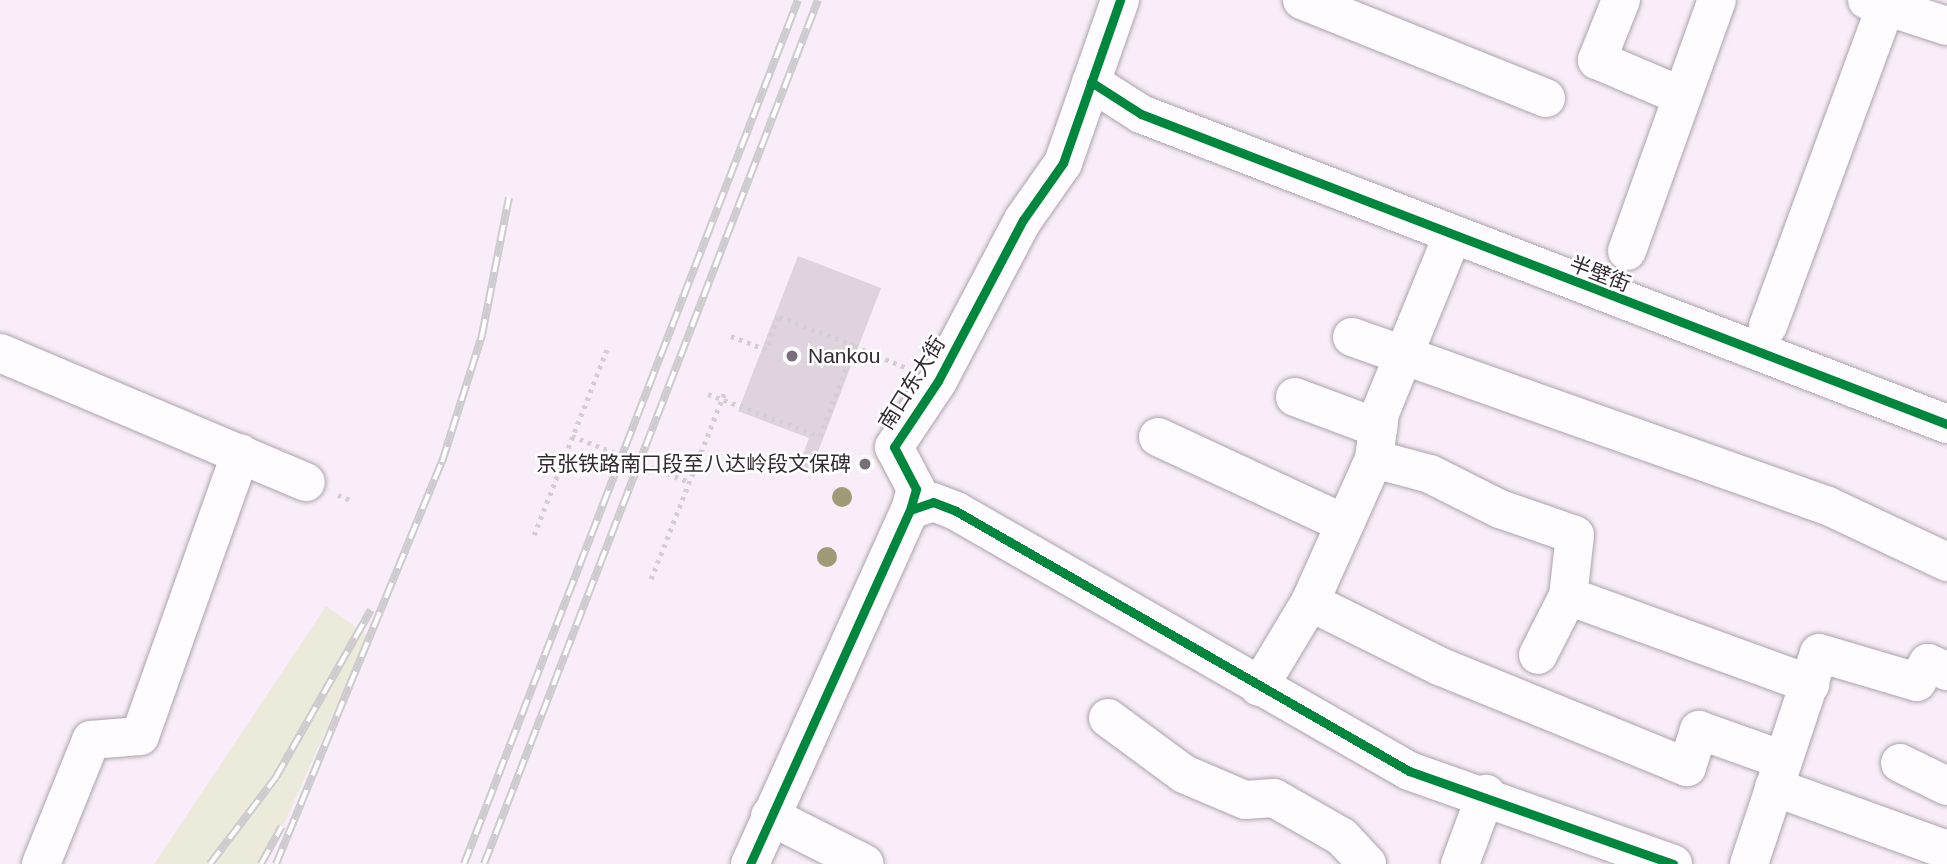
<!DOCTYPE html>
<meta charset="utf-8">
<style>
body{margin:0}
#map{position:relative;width:1947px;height:864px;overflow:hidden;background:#f8edf8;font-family:Arial,"Noto Sans SC",sans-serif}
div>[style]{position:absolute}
.green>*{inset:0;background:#ebeadb}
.building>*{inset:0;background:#dfd3df}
.path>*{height:4.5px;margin-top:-2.25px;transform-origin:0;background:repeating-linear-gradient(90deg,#d3d0d3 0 3.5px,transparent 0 8.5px)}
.roads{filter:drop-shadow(0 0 2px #aca3ac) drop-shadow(0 0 2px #aca3ac)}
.minor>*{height:38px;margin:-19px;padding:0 19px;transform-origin:19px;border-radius:19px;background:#fefcfe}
.rail>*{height:8px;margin-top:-4px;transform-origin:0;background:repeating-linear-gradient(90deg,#fff 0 16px,#cecbce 0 32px);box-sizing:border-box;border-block:2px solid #cecbce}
.path-bridge>*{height:4.5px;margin-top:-2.25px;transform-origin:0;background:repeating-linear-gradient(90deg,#d3d0d3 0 3.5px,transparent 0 8.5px)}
.cycleway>*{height:9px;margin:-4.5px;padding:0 4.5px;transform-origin:4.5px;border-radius:4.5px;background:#00873e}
.trees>*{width:20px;height:20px;margin:-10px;border-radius:50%;background:#9d9c77}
.dots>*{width:19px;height:19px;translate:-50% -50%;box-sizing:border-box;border:4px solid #fff;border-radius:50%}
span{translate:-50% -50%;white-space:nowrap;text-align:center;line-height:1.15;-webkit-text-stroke:5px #fff;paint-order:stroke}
.street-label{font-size:21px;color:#342a34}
.poi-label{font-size:21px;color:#342a34}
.left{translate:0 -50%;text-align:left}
.right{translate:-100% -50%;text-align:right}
</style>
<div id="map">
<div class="green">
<i style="clip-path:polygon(326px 606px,368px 636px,266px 864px,154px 864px)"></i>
</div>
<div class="building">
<i style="clip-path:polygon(798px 256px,881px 288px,811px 470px,799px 465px,809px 438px,738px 411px)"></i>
</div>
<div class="path">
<i style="left:854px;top:346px;width:55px;rotate:22.4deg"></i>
<i style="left:708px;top:394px;width:120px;rotate:20.6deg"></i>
<i style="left:820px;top:436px;width:96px;rotate:-69.3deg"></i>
<i style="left:854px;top:346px;width:81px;rotate:-159.1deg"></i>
<i style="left:778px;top:317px;width:35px;rotate:110deg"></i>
<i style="left:766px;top:350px;width:39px;rotate:-159deg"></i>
<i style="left:338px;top:495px;width:16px;rotate:22deg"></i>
<i style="left:534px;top:535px;width:203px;rotate:-68.6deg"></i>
</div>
<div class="roads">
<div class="minor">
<i style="left:1302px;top:0;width:263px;rotate:21.9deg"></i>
<i style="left:1621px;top:0;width:65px;rotate:111.8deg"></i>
<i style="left:1597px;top:60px;width:92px;rotate:23deg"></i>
<i style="left:1867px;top:0;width:84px;rotate:18deg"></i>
<i style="left:1091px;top:82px;width:59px;rotate:32.6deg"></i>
<i style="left:1141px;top:114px;width:864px;rotate:21.04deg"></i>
<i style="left:1627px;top:251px;width:267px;rotate:-70.3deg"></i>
<i style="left:1768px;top:326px;width:347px;rotate:-69.8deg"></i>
<i style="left:1352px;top:337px;width:505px;rotate:19.55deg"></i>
<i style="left:1828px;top:506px;width:132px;rotate:25.2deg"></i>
<i style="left:0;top:353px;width:332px;rotate:22.9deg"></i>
<i style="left:1295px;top:397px;width:89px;rotate:20.5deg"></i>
<i style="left:1158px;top:437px;width:206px;rotate:24.9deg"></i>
<i style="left:1374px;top:459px;width:58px;rotate:15deg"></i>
<i style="left:1430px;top:474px;width:78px;rotate:26.6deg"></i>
<i style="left:1500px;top:509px;width:79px;rotate:19.1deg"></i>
<i style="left:1575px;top:535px;width:61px;rotate:96.5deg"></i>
<i style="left:1568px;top:596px;width:66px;rotate:117deg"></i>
<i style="left:910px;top:510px;width:24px;rotate:-19deg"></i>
<i style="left:933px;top:502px;width:25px;rotate:21deg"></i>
<i style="left:956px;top:511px;width:522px;rotate:29.85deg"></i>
<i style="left:1409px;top:771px;width:280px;rotate:19.4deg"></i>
<i style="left:1568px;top:596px;width:258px;rotate:20deg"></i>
<i style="left:1310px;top:602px;width:144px;rotate:26.4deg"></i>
<i style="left:1439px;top:666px;width:268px;rotate:22.2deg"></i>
<i style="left:1687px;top:767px;width:39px;rotate:-72deg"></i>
<i style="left:1699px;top:730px;width:89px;rotate:19.7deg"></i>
<i style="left:1259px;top:687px;width:99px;rotate:-59deg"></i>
<i style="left:1310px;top:602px;width:157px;rotate:-65.9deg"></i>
<i style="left:1374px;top:459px;width:46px;rotate:-82.6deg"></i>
<i style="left:1380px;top:413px;width:190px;rotate:-67.8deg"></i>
<i style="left:1108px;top:718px;width:94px;rotate:36.4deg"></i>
<i style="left:1184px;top:774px;width:66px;rotate:23.1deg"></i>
<i style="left:1245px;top:800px;width:29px;rotate:-4deg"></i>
<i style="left:1274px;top:798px;width:78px;rotate:29.8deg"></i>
<i style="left:1342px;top:837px;width:37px;rotate:47deg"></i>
<i style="left:1900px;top:763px;width:52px;rotate:26.1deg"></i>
<i style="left:1774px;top:787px;width:184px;rotate:20deg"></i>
<i style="left:770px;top:816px;width:106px;rotate:26.8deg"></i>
<i style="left:41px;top:864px;width:134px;rotate:-68deg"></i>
<i style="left:91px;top:740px;width:49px;rotate:-4.7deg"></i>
<i style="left:140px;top:736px;width:300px;rotate:-70.4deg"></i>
<i style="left:750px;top:864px;width:388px;rotate:-65.7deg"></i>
<i style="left:910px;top:510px;width:22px;rotate:-74deg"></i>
<i style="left:916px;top:489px;width:47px;rotate:-117.6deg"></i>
<i style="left:894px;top:447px;width:79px;rotate:-56.3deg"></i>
<i style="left:938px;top:381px;width:182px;rotate:-62.2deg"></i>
<i style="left:1023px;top:220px;width:70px;rotate:-54.9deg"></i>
<i style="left:1063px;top:163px;width:173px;rotate:-70.7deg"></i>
<i style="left:1460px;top:864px;width:75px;rotate:-69.6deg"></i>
<i style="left:1749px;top:864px;width:222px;rotate:-71.6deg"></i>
<i style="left:1819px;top:653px;width:102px;rotate:16.5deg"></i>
<i style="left:1917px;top:682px;width:22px;rotate:-60deg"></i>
<i style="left:1928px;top:663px;width:21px;rotate:23deg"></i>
</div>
</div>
<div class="rail">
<i style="left:210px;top:864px;width:109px;rotate:-52.8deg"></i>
<i style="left:276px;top:777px;width:192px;rotate:-60.4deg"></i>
<i style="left:261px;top:864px;width:43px;rotate:-61.1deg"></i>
<i style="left:276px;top:864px;width:435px;rotate:-67.6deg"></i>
<i style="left:442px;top:462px;width:133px;rotate:-72.5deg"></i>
<i style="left:482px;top:335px;width:140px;rotate:-78.9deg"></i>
<i style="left:464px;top:864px;width:926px;rotate:-68.86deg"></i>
<i style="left:484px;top:864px;width:926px;rotate:-68.86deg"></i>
</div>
<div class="path-bridge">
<i style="left:572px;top:436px;width:126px;rotate:21.5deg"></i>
<i style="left:651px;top:579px;width:202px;rotate:-68.5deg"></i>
</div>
<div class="cycleway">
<i style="left:1091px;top:82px;width:59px;rotate:32.6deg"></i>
<i style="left:1141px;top:114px;width:864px;rotate:21.04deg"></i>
<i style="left:910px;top:510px;width:24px;rotate:-19deg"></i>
<i style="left:933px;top:502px;width:25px;rotate:21deg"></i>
<i style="left:956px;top:511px;width:522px;rotate:29.85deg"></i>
<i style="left:1409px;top:771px;width:280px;rotate:19.4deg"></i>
<i style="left:750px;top:864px;width:388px;rotate:-65.7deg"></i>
<i style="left:910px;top:510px;width:22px;rotate:-74deg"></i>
<i style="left:916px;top:489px;width:47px;rotate:-117.6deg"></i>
<i style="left:894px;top:447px;width:79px;rotate:-56.3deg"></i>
<i style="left:938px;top:381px;width:182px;rotate:-62.2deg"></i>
<i style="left:1023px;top:220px;width:70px;rotate:-54.9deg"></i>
<i style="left:1063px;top:163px;width:173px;rotate:-70.7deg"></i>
</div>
<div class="trees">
<i style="left:842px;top:497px"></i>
<i style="left:827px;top:557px"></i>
</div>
<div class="dots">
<i style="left:792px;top:356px;background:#796e79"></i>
<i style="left:865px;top:464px;background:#796e79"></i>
</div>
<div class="street-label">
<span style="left:1600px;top:274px;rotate:21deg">半壁街</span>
<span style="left:912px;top:383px;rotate:-58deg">南口东大街</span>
</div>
<div class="poi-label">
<span class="left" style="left:808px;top:356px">Nankou</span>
<span class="right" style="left:851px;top:464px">京张铁路南口段至八达岭段文保碑</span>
</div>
</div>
